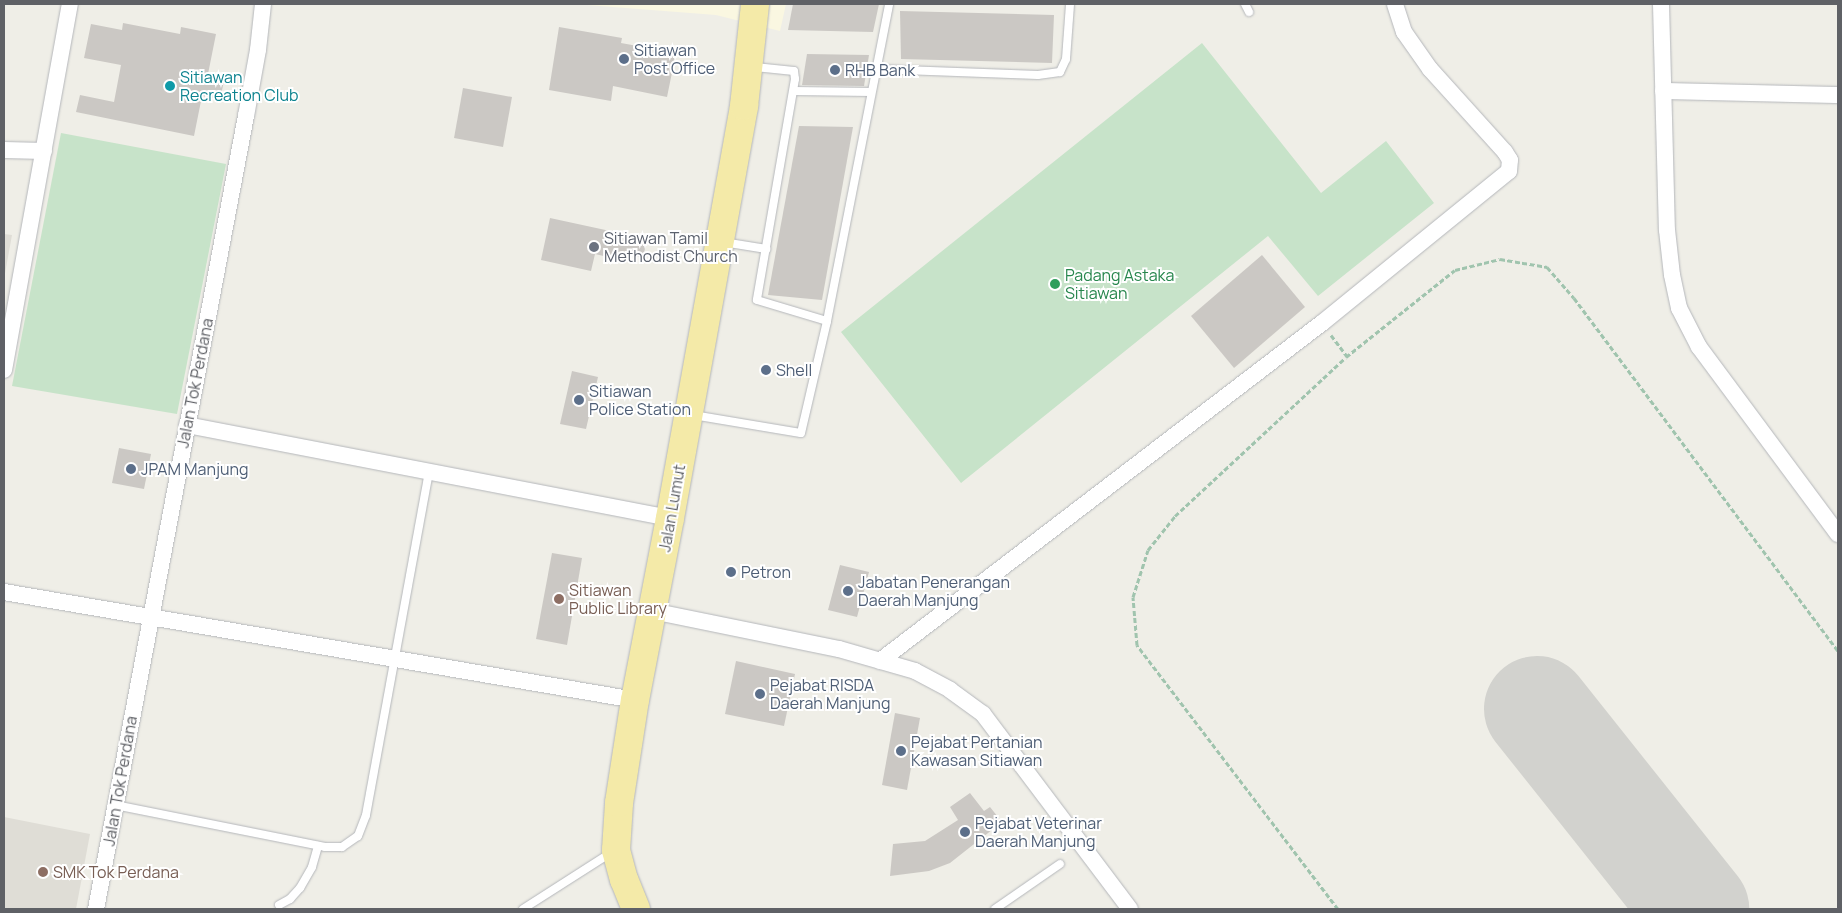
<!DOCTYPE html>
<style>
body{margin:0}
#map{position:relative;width:1842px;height:913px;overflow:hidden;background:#efeee7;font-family:Manrope,sans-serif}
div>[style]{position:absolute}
.commercial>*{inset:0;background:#faf7e1}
.education>*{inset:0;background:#dfddd6}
.green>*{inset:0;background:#c7e3c9}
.runway>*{height:106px;margin:-53px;padding:0 53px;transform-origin:53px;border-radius:53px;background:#d2d2ce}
.building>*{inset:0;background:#cbc8c4}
.path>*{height:3px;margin-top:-1.5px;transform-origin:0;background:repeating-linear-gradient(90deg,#a0c4ae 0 5px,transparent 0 7.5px)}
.roads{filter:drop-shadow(0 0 1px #b4b6ba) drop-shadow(0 0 1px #b4b6ba)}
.service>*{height:8px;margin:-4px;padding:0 4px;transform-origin:4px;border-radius:4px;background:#fff}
.minor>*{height:16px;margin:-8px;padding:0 8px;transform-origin:8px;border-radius:8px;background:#fff}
.trunk>*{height:28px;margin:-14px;padding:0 14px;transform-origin:14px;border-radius:14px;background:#f4eaa8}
.dots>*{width:14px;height:14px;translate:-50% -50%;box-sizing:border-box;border:2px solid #fff;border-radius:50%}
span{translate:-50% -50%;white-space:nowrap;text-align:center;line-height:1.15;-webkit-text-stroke:4px #fff;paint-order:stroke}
.service-label{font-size:16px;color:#4e5e75}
.left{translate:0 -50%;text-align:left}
.culture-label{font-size:16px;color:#0d838f}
.worship-label{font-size:16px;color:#5b616d}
.leisure-label{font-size:16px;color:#27864d}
.street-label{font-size:16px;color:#5f6166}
.education-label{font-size:16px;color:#785e54}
.frame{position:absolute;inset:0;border:5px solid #5f6166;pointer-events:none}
</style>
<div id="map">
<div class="commercial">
<i style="clip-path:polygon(574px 4px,786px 4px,780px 31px,716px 15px)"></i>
</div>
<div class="education">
<i style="clip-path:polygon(4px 234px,12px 235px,4px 279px)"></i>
<i style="clip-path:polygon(4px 817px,90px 834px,76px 909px,4px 909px)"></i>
</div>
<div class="green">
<i style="clip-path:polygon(1202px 43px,1321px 193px,1386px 141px,1434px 203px,1318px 296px,1268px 236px,961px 483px,841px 332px)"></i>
<i style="clip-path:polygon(61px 133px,226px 164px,177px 414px,12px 386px)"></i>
</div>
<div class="runway">
<i style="left:1537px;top:709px;width:256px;rotate:51.5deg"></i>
</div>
<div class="building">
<i style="clip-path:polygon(793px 4px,879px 4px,873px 32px,788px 30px)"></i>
<i style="clip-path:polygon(900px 11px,1054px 15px,1052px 63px,901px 59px)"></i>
<i style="clip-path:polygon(123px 23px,180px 34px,181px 27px,216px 34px,208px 74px,225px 77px,220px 99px,202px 96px,194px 136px,76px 112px,80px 95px,114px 102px,121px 65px,84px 58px,91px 24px,122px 30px)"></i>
<i style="clip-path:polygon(559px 27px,622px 38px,621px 43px,676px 53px,667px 97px,613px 86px,611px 101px,549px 90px)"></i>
<i style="clip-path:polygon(807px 54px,869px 55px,864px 86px,802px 85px)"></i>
<i style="clip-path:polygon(463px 88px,512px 97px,503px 147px,454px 138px)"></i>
<i style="clip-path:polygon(799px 126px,853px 127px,822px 300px,768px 295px)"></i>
<i style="clip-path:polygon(550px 218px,647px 239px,643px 258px,630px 255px,629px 262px,595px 254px,591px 271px,541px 260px)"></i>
<i style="clip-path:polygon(1262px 255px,1305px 307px,1234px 368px,1191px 316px)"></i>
<i style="clip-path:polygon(572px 371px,598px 377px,586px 429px,560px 424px)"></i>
<i style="clip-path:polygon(119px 448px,151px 454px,144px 489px,112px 483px)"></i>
<i style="clip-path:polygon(552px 553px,582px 558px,567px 645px,536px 639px)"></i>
<i style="clip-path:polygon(840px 565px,869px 572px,857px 617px,828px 610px)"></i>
<i style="clip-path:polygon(736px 661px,795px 674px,784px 726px,725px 714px)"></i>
<i style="clip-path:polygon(895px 713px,920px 718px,907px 790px,882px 785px)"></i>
<i style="clip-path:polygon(970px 793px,984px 811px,990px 807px,1002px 822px,950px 863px,929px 871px,890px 876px,893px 844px,925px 841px,958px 820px,950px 807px)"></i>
</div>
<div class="path">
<i style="left:1331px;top:335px;width:26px;rotate:53deg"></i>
<i style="left:1338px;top:909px;width:332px;rotate:-127.3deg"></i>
<i style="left:1137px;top:645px;width:48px;rotate:-94.8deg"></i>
<i style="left:1133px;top:597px;width:49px;rotate:-72.3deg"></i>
<i style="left:1148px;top:550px;width:43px;rotate:-51.5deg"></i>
<i style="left:1175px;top:516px;width:233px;rotate:-42.9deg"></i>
<i style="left:1346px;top:357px;width:139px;rotate:-38.6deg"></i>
<i style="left:1455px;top:270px;width:46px;rotate:-13.7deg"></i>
<i style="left:1500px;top:259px;width:48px;rotate:9.7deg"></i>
<i style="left:1547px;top:267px;width:41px;rotate:48.9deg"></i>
<i style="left:1574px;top:298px;width:441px;rotate:53.2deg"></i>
</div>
<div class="roads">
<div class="service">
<i style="left:1245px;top:4px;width:9px;rotate:63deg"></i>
<i style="left:755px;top:67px;width:39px;rotate:6deg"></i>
<i style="left:794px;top:71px;width:8px;rotate:83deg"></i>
<i style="left:795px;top:79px;width:224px;rotate:99.8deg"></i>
<i style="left:757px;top:300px;width:73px;rotate:16.7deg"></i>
<i style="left:876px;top:69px;width:162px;rotate:2.1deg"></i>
<i style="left:1038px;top:75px;width:22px;rotate:-8deg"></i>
<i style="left:1060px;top:72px;width:14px;rotate:-65deg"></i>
<i style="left:1066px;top:59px;width:55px;rotate:-85.8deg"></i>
<i style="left:794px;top:91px;width:77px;rotate:0.7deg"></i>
<i style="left:723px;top:242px;width:44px;rotate:9.2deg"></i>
<i style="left:693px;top:415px;width:109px;rotate:9.5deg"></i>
<i style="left:801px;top:433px;width:115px;rotate:-76.9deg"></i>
<i style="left:827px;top:321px;width:323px;rotate:-78.9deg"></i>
<i style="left:115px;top:805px;width:214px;rotate:11.3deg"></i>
<i style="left:325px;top:847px;width:17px"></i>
<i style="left:342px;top:847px;width:19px;rotate:-35deg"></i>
<i style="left:358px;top:836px;width:22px;rotate:-69deg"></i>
<i style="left:366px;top:815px;width:349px;rotate:-79.6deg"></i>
<i style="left:279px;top:905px;width:13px;rotate:-29deg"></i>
<i style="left:290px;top:899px;width:15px;rotate:-48deg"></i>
<i style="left:300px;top:888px;width:24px;rotate:-60deg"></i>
<i style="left:312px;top:867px;width:22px;rotate:-74deg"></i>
<i style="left:523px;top:909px;width:106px;rotate:-32.6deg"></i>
<i style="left:995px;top:909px;width:79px;rotate:-34.7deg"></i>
</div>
<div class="minor">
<i style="left:1661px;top:4px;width:226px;rotate:88.5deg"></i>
<i style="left:1667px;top:230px;width:45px;rotate:83.7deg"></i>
<i style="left:1672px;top:275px;width:34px;rotate:78deg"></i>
<i style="left:1679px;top:308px;width:44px;rotate:62.9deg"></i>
<i style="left:1699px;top:347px;width:233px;rotate:53.4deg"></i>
<i style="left:1663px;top:91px;width:175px;rotate:1.3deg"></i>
<i style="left:4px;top:150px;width:40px;rotate:1.4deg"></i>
<i style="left:4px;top:370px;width:372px;rotate:-79.8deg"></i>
<i style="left:187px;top:425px;width:492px;rotate:10.9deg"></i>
<i style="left:4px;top:592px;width:640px;rotate:9.71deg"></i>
<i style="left:652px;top:611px;width:191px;rotate:11.5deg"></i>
<i style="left:839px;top:649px;width:79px;rotate:16.1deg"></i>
<i style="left:915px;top:671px;width:40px;rotate:28deg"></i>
<i style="left:950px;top:690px;width:41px;rotate:36deg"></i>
<i style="left:983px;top:714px;width:244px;rotate:53deg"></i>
<i style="left:880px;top:661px;width:556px;rotate:-37.41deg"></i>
<i style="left:1322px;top:323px;width:241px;rotate:-39.1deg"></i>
<i style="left:1509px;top:171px;width:11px;rotate:-85deg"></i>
<i style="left:1510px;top:160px;width:9px;rotate:-122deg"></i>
<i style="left:1505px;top:152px;width:112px;rotate:-132.1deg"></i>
<i style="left:1430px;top:69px;width:45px;rotate:-125.1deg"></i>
<i style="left:1404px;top:32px;width:29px;rotate:-108deg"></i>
<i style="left:96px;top:909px;width:807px;rotate:-79.29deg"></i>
<i style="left:246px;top:116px;width:67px;rotate:-79.7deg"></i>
<i style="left:258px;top:50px;width:46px;rotate:-83.8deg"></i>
</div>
<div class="trunk">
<i style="left:636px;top:909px;width:31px;rotate:-112deg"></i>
<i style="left:624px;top:880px;width:31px;rotate:-105deg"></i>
<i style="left:616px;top:850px;width:47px;rotate:-86.3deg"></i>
<i style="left:619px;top:803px;width:104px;rotate:-81.2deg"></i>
<i style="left:635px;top:700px;width:185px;rotate:-79.1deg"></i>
<i style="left:670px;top:518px;width:419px;rotate:-79.8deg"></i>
<i style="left:744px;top:106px;width:103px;rotate:-83.8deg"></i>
</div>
</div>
<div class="dots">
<i style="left:624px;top:59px;background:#5c6f8a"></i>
<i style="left:835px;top:70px;background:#5c6f8a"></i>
<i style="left:170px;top:86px;background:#0f9aa8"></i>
<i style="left:594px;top:247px;background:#6b7280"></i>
<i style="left:1055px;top:284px;background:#2e9e5b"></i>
<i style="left:766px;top:370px;background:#5c6f8a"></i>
<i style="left:579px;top:400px;background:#5c6f8a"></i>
<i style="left:131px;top:469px;background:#5c6f8a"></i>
<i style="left:731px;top:572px;background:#5c6f8a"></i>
<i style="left:848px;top:591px;background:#5c6f8a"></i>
<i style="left:559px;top:599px;background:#8d6e63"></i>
<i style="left:760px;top:694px;background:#5c6f8a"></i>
<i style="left:901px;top:751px;background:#5c6f8a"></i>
<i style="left:965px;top:832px;background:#5c6f8a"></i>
<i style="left:43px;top:872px;background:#8d6e63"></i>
</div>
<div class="service-label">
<span class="left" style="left:634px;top:59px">Sitiawan<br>Post Office</span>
<span class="left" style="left:845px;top:70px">RHB Bank</span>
<span class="left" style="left:776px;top:370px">Shell</span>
<span class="left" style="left:589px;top:400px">Sitiawan<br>Police Station</span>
<span class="left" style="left:141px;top:469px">JPAM Manjung</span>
<span class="left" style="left:741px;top:572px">Petron</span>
<span class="left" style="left:858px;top:591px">Jabatan Penerangan<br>Daerah Manjung</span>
<span class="left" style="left:770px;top:694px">Pejabat RISDA<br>Daerah Manjung</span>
<span class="left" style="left:911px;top:751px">Pejabat Pertanian<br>Kawasan Sitiawan</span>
<span class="left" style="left:975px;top:832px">Pejabat Veterinar<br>Daerah Manjung</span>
</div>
<div class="culture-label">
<span class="left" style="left:180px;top:86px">Sitiawan<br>Recreation Club</span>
</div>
<div class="worship-label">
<span class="left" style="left:604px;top:247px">Sitiawan Tamil<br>Methodist Church</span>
</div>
<div class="leisure-label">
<span class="left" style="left:1065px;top:284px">Padang Astaka<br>Sitiawan</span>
</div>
<div class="street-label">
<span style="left:195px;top:383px;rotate:-79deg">Jalan Tok Perdana</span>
<span style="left:672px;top:508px;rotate:-80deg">Jalan Lumut</span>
<span style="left:120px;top:781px;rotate:-80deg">Jalan Tok Perdana</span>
</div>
<div class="education-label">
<span class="left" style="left:569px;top:599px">Sitiawan<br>Public Library</span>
<span class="left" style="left:53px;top:872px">SMK Tok Perdana</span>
</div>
<div class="frame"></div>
</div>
